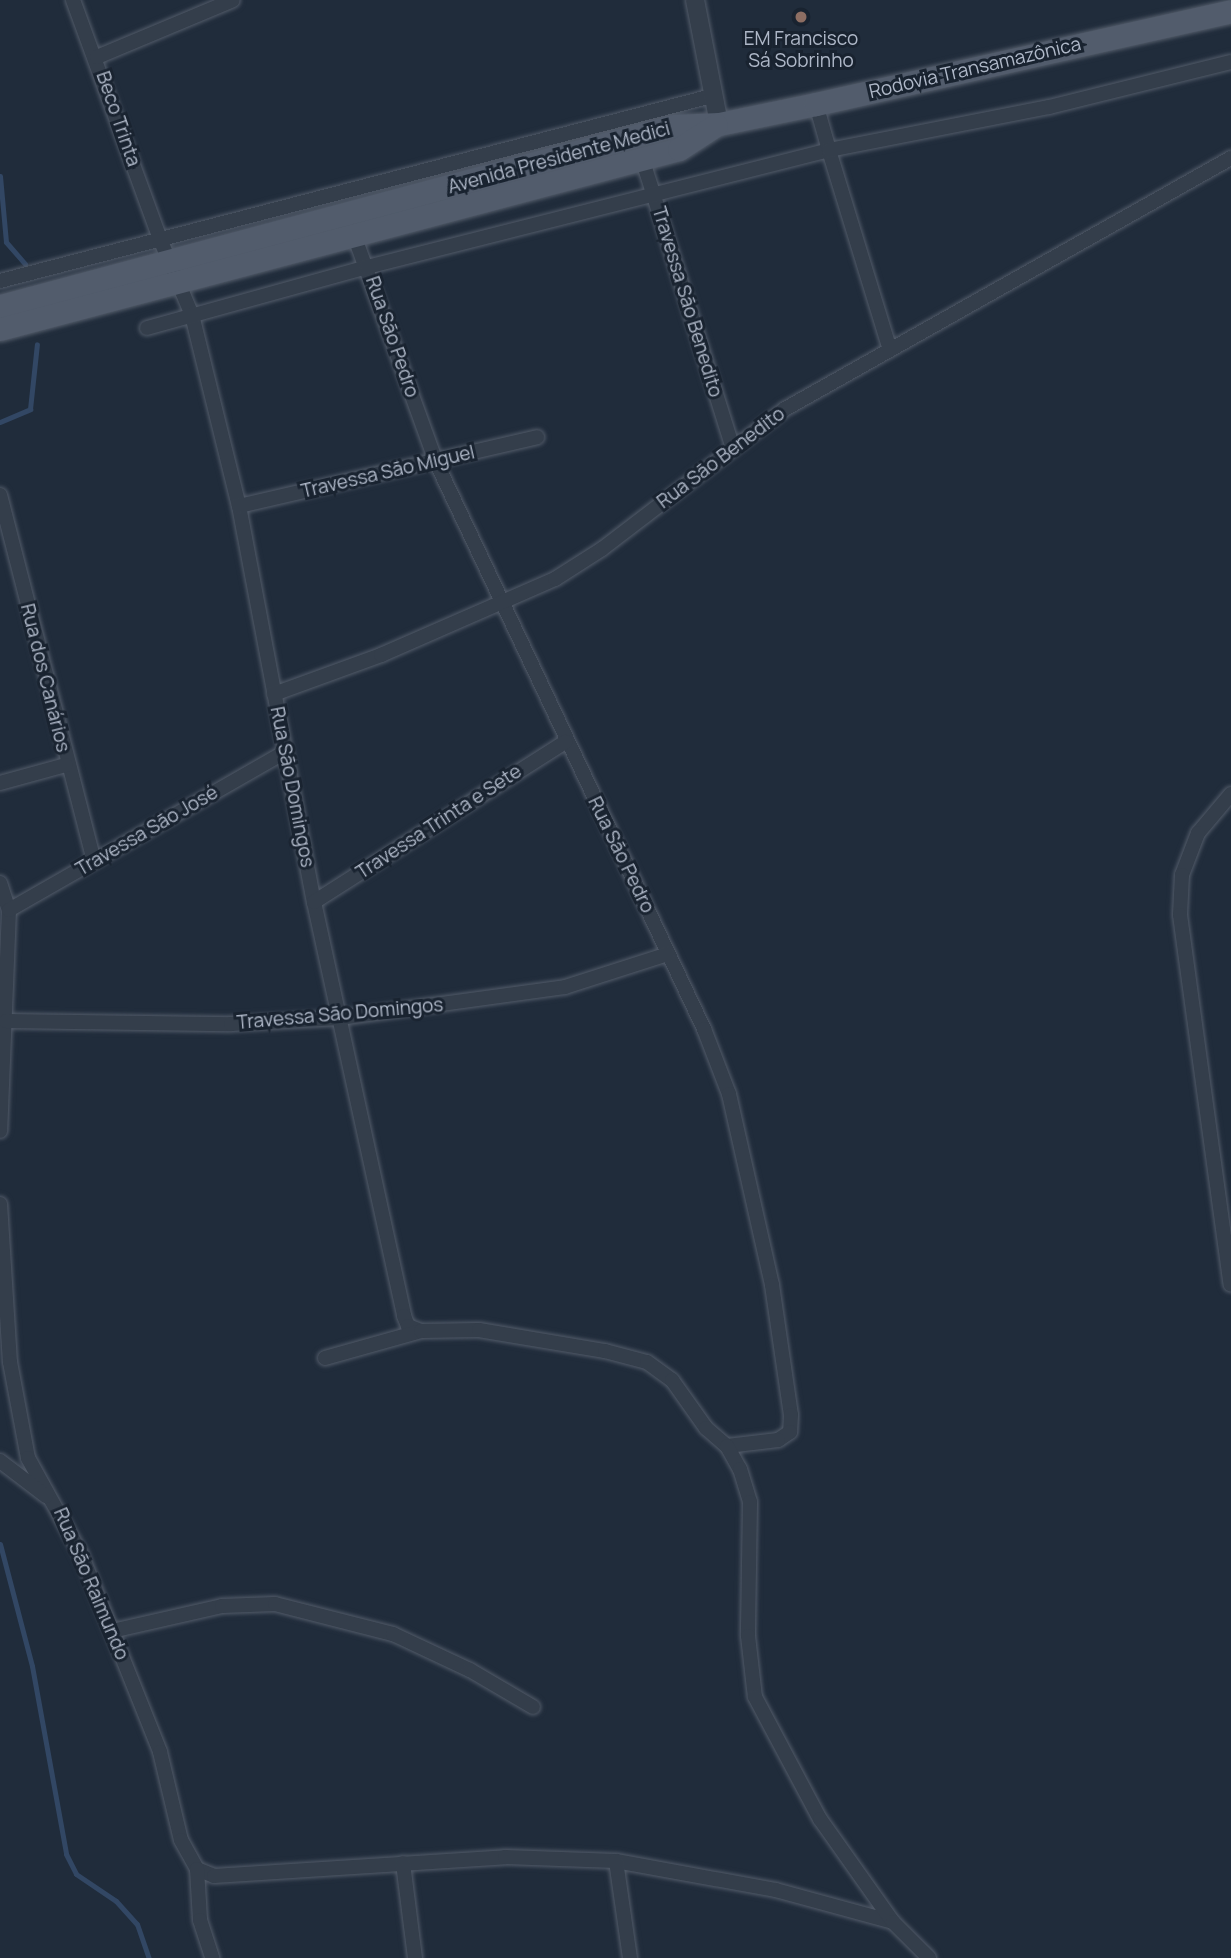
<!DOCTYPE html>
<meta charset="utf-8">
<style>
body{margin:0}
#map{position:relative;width:1231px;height:1958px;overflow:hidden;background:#202c3b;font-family:Manrope,sans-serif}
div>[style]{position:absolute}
.stream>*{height:5px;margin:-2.5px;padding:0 2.5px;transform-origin:2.5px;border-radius:2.5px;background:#324764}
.roads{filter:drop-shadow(0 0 2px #525b69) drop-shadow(0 0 2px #525b69)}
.minor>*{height:14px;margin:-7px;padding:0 7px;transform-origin:7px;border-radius:7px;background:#343e4b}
.tertiary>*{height:18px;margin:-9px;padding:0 9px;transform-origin:9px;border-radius:9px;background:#343e4b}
.primary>*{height:23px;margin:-11.5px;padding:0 11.5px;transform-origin:11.5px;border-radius:11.5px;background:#525c6c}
.dots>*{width:19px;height:19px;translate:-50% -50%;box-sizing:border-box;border:4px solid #192330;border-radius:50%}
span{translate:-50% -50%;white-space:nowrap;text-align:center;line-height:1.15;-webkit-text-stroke:6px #192330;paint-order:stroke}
.poi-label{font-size:19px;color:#afb8c8}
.street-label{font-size:19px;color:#afb8c8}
</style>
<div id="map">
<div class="stream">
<i style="left:0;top:176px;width:66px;rotate:84.8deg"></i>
<i style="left:6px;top:242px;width:29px;rotate:49deg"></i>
<i style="left:0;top:422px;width:33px;rotate:-23deg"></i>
<i style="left:30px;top:409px;width:65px;rotate:-83.9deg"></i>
<i style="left:0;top:1544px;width:126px;rotate:75.3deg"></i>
<i style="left:32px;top:1666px;width:191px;rotate:79.7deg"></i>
<i style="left:66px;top:1854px;width:22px;rotate:63deg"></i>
<i style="left:76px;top:1874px;width:48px;rotate:34deg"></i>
<i style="left:116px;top:1901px;width:31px;rotate:48deg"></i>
<i style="left:137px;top:1924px;width:36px;rotate:71deg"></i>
</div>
<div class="roads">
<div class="minor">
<i style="left:73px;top:0;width:254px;rotate:70deg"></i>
<i style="left:160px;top:239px;width:82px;rotate:67.2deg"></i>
<i style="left:192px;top:315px;width:197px;rotate:76.2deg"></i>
<i style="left:239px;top:506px;width:403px;rotate:79.3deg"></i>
<i style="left:314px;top:902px;width:424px;rotate:77.7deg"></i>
<i style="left:404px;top:1316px;width:11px;rotate:68deg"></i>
<i style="left:408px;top:1326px;width:14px;rotate:21deg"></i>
<i style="left:97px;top:57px;width:147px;rotate:-22.7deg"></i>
<i style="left:642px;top:158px;width:302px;rotate:72.6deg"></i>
<i style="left:355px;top:238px;width:238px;rotate:70.1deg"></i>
<i style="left:436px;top:462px;width:627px;rotate:64.7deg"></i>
<i style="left:704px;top:1029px;width:70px;rotate:69deg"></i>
<i style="left:729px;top:1094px;width:196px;rotate:77.3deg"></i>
<i style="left:772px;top:1285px;width:131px;rotate:81.7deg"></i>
<i style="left:791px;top:1415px;width:17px;rotate:93deg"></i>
<i style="left:790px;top:1432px;width:14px;rotate:146deg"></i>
<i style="left:778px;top:1440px;width:51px;rotate:173.3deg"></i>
<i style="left:0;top:281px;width:736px;rotate:-14.57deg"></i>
<i style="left:147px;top:328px;width:228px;rotate:-15.5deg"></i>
<i style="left:367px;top:267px;width:477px;rotate:-14.2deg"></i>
<i style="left:829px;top:150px;width:48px;rotate:-105.8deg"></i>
<i style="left:890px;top:350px;width:209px;rotate:-107deg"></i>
<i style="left:829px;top:150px;width:224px;rotate:-11.1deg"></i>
<i style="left:1049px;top:107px;width:187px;rotate:-13.9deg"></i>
<i style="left:0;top:495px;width:378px;rotate:75.6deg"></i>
<i style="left:239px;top:506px;width:306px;rotate:-13deg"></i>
<i style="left:274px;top:694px;width:114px;rotate:-20deg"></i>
<i style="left:381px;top:655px;width:190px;rotate:-23.6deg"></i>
<i style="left:555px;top:579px;width:56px;rotate:-32.6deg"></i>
<i style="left:602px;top:549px;width:230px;rotate:-37.4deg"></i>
<i style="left:785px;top:409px;width:512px;rotate:-29.37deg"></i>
<i style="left:0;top:783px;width:68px;rotate:-15.3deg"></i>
<i style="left:1231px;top:794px;width:51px;rotate:130.2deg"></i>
<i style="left:1198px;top:833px;width:45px;rotate:110.9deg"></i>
<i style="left:1182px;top:875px;width:40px;rotate:92.9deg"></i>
<i style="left:1180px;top:915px;width:373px;rotate:82.2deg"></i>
<i style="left:0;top:883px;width:28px;rotate:72deg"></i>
<i style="left:9px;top:910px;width:221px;rotate:92.3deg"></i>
<i style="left:314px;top:902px;width:298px;rotate:-32.5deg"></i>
<i style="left:9px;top:910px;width:318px;rotate:-29.8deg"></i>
<i style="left:6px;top:1021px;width:225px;rotate:0.8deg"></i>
<i style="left:231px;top:1024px;width:108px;rotate:-3.2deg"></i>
<i style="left:339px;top:1018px;width:228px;rotate:-7.8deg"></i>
<i style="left:565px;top:987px;width:108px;rotate:-17.8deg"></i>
<i style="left:0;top:1204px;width:158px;rotate:86.4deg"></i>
<i style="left:10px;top:1362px;width:98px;rotate:79.4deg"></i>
<i style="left:28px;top:1458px;width:110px;rotate:61.1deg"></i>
<i style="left:81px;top:1554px;width:213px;rotate:68.2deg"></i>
<i style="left:160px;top:1752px;width:90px;rotate:76.6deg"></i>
<i style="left:181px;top:1840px;width:33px;rotate:61deg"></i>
<i style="left:197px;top:1869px;width:18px;rotate:22deg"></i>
<i style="left:214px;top:1876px;width:292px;rotate:-3.7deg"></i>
<i style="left:505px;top:1857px;width:111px;rotate:2.1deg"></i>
<i style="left:616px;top:1861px;width:163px;rotate:10.3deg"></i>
<i style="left:776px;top:1890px;width:121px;rotate:15.3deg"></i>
<i style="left:325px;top:1358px;width:100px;rotate:-15.7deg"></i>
<i style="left:421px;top:1331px;width:58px;rotate:-1deg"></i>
<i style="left:479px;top:1330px;width:128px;rotate:9.5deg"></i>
<i style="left:605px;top:1351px;width:43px;rotate:14.7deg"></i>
<i style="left:647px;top:1362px;width:31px;rotate:36deg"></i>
<i style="left:672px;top:1380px;width:59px;rotate:54.7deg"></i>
<i style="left:706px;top:1428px;width:28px;rotate:41deg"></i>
<i style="left:727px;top:1446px;width:26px;rotate:61deg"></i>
<i style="left:740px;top:1469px;width:34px;rotate:73deg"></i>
<i style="left:750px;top:1502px;width:134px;rotate:90.9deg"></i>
<i style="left:748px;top:1636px;width:61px;rotate:83.5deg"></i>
<i style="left:755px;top:1697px;width:138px;rotate:62deg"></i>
<i style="left:820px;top:1819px;width:126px;rotate:54.7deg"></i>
<i style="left:893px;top:1922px;width:51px;rotate:45deg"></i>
<i style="left:0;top:1461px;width:58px;rotate:37.3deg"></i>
<i style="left:112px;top:1631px;width:113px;rotate:-12.8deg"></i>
<i style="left:222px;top:1606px;width:53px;rotate:-2.2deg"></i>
<i style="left:275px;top:1604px;width:122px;rotate:14.3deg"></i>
<i style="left:393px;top:1634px;width:85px;rotate:25.1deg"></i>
<i style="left:470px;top:1670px;width:73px;rotate:30.4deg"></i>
<i style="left:616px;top:1861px;width:98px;rotate:81.8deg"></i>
<i style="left:403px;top:1863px;width:96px;rotate:82.8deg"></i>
<i style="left:197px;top:1869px;width:51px;rotate:86.6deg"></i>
<i style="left:200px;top:1920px;width:40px;rotate:72deg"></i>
</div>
<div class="tertiary">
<i style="left:695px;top:0;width:126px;rotate:79deg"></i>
</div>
<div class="primary">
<i style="left:0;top:306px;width:697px;rotate:-14.97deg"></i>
<i style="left:673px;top:126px;width:46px;rotate:-2.5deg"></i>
<i style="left:719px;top:124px;width:99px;rotate:-11.7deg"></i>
<i style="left:816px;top:104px;width:425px;rotate:-12.6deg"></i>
<i style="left:0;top:329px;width:702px;rotate:-14.85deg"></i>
<i style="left:679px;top:149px;width:44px;rotate:-33deg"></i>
</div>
</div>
<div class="dots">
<i style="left:801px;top:17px;background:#8d6e63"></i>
</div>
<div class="poi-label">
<span style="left:801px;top:50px">EM Francisco<br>Sá Sobrinho</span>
</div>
<div class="street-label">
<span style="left:975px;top:68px;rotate:-13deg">Rodovia Transamazônica</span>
<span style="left:118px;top:119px;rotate:71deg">Beco Trinta</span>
<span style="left:559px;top:158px;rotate:-15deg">Avenida Presidente Medici</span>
<span style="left:687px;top:302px;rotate:73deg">Travessa São Benedito</span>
<span style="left:392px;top:337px;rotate:71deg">Rua São Pedro</span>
<span style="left:721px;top:458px;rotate:-37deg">Rua São Benedito</span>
<span style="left:388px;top:472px;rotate:-13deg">Travessa São Miguel</span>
<span style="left:45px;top:678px;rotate:76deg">Rua dos Canários</span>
<span style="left:292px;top:787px;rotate:79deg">Rua São Domingos</span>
<span style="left:439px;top:822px;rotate:-33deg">Travessa Trinta e Sete</span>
<span style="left:147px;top:831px;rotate:-30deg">Travessa São José</span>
<span style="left:621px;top:855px;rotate:64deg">Rua São Pedro</span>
<span style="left:340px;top:1014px;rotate:-5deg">Travessa São Domingos</span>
<span style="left:91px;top:1584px;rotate:67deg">Rua São Raimundo</span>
</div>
</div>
